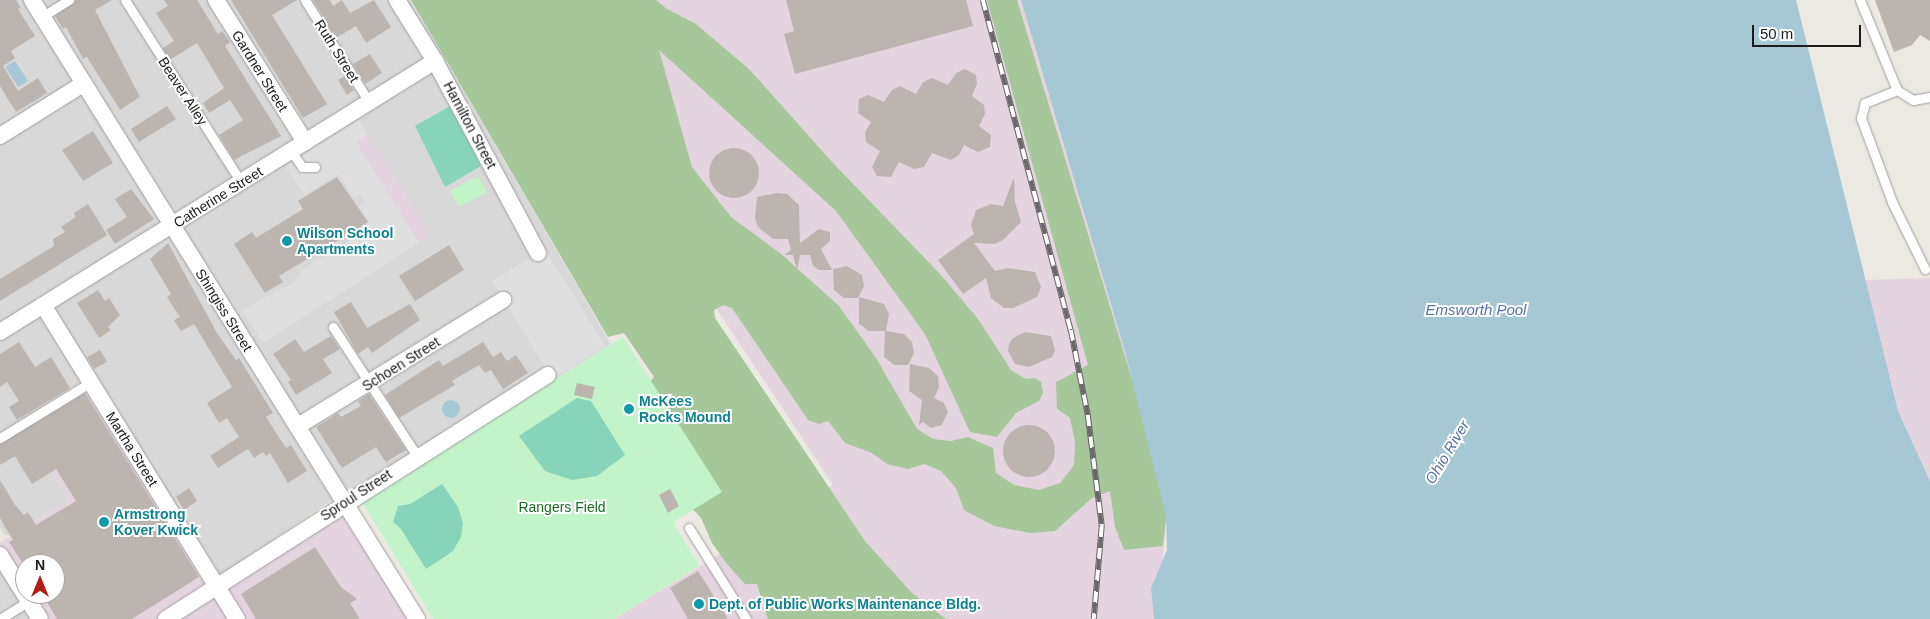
<!DOCTYPE html>
<style>
body{margin:0}
#map{position:relative;width:1930px;height:619px;overflow:hidden;background:#ece9e2;font-family:Arial,sans-serif}
div>[style]{position:absolute}
.residential>*{inset:0;background:#d9d8d8}
.industrial>*{inset:0;background:#e4d4e0}
.forest>*{inset:0;background:#a5c79a}
.park>*{inset:0;background:#c2f3c9}
.pitch>*{inset:0;background:#87d4bb}
.parking>*{inset:0;background:#dfdfdf}
.water>*{inset:0;background:#a6c8d5}
.round{border-radius:50%}
.building>*{inset:0;background:#bcb5af}
.roads{filter:drop-shadow(0 0 1px #9f9f9f) drop-shadow(0 0 1px #9f9f9f)}
.lane>*{height:9px;margin:-4.5px;padding:0 4.5px;transform-origin:4.5px;border-radius:4.5px;background:#fff}
.street>*{height:16px;margin:-8px;padding:0 8px;transform-origin:8px;border-radius:8px;background:#fff}
.rail>*{height:5.5px;margin-top:-2.75px;transform-origin:0;background:repeating-linear-gradient(90deg,#fff 0 11px,#696969 0 22px);box-sizing:border-box;border-block:1px solid #696969}
.dots>*{width:14px;height:14px;translate:-50% -50%;box-sizing:border-box;border:2px solid #fff;border-radius:50%}
span{translate:-50% -50%;white-space:nowrap;text-align:center;line-height:1.15;-webkit-text-stroke:4px #fff;paint-order:stroke}
.street-label{font-size:14px;color:#1b1b1b}
.culture-label{font-size:14px;color:#0d838f;font-weight:700}
.left{translate:0 -50%;text-align:left}
.park-label{font-size:14px;color:#166d22}
.water-label{font-size:15px;color:#5274a0;font-style:italic}
.north{position:absolute;left:15px;top:554px;width:50px;height:50px;box-sizing:border-box;background:#fff;border:1px solid #a4a4a4;border-radius:50%;rotate:0deg;font-size:14px;font-weight:700;line-height:20px;text-align:center;color:#1b1b1b}
.north::after{content:'';display:block;margin:auto;width:18px;height:22px;background:#b31e14;clip-path:polygon(50% 0,100% 100%,50% 72%,0 100%)}
.scale{position:absolute;left:1752px;top:25px;width:109px;height:22px;box-sizing:border-box;border:2px solid #1b1b1b;border-top:0;padding-left:6px;font-size:15px;line-height:18px;white-space:nowrap;color:#1b1b1b;-webkit-text-stroke:4px #fff;paint-order:stroke}
</style>
<div id="map">
<div class="residential">
<i style="clip-path:polygon(0 0,411px 0,611px 344px,361px 500px,351px 487px,220px 576px,93px 375px,19px 421px,69px 500px,11px 536px,5px 535px,0 528px)"></i>
<i style="clip-path:polygon(0 555px,40px 619px,0 619px)"></i>
</div>
<div class="industrial">
<i style="clip-path:polygon(513px 0,1021px 0,1125px 352px,1166px 516px,1158px 619px,614px 619px,833px 485px)"></i>
<i style="clip-path:polygon(368px 134px,431px 236px,419px 243px,356px 141px)"></i>
<i style="clip-path:polygon(1930px 278px,1930px 481px,1898px 411px,1863px 280px)"></i>
<i style="clip-path:polygon(evenodd,91px 382px,216px 586px,344px 502px,417px 619px,40px 619px,0 555px,0 543px,69px 500px,21px 425px,91px 382px,25px 564px,55px 564px,55px 594px,25px 594px,25px 564px)"></i>
</div>
<div class="forest">
<i style="clip-path:polygon(411px 0,656px 0,667px 9px,696px 24px,750px 70px,832px 162px,941px 275px,978px 319px,1011px 370px,1026px 379px,1034px 378px,1041px 382px,1043px 393px,1039px 401px,1016px 413px,997px 437px,970px 432px,925px 334px,836px 211px,659px 50px,692px 167px,731px 217px,780px 253px,839px 306px,876px 358px,917px 429px,933px 439px,951px 441px,968px 437px,993px 448px,996px 473px,1014px 485px,1039px 490px,1060px 483px,1074px 465px,1075px 442px,1070px 418px,1057px 409px,1056px 382px,1088px 365px,987px 0,1017px 0,1161px 475px,1167px 511px,1163px 546px,1124px 550px,1115px 527px,1110px 491px,1092px 498px,1055px 531px,1030px 533px,994px 526px,964px 510px,956px 488px,941px 471px,924px 464px,908px 469px,887px 464px,872px 453px,845px 443px,828px 421px,819px 424px,808px 420px,732px 308px,723px 305px,714px 310px,715px 318px,865px 541px,912px 593px,946px 619px,768px 619px,757px 584px,745px 584px,726px 563px,712px 543px,701px 518px,677px 492px,646px 387px,654px 377px,624px 333px,608px 337px)"></i>
</div>
<div class="park">
<i style="clip-path:polygon(478px 176px,487px 192px,459px 207px,450px 191px)"></i>
<i style="clip-path:polygon(623px 337px,722px 492px,673px 522px,699px 566px,614px 619px,433px 619px,361px 500px)"></i>
</div>
<div class="pitch">
<i style="clip-path:polygon(450px 106px,481px 166px,445px 187px,415px 126px)"></i>
<i style="clip-path:polygon(577px 398px,591px 401px,625px 455px,597px 476px,572px 480px,545px 471px,519px 436px)"></i>
<i style="clip-path:polygon(442px 484px,458px 507px,463px 523px,461px 537px,453px 551px,426px 569px,401px 529px,393px 522px,398px 506px,410px 504px)"></i>
</div>
<div class="parking">
<i style="clip-path:polygon(359px 120px,368px 134px,356px 142px,419px 243px,263px 343px,242px 310px,294px 282px,303px 269px,368px 229px,369px 222px,359px 206px,365px 202px,360px 194px,354px 198px,339px 174px,304px 195px,286px 166px)"></i>
<i style="clip-path:polygon(545px 249px,605px 346px,552px 379px,492px 281px)"></i>
</div>
<div class="water">
<i style="clip-path:polygon(1021px 0,1796px 0,1898px 411px,1930px 481px,1930px 619px,1154px 619px,1151px 588px,1167px 550px,1166px 516px,1125px 352px)"></i>
<i style="clip-path:polygon(15px 61px,28px 81px,18px 87px,5px 67px)"></i>
<i class="round" style="left:442px;top:400px;width:18px;height:18px"></i>
</div>
<div class="building">
<i style="clip-path:polygon(0 0,16px 0,21px 8px,18px 9px,35px 36px,11px 51px,15px 58px,3px 66px,18px 91px,38px 78px,47px 93px,16px 112px,0 86px)"></i>
<i style="clip-path:polygon(75px 0,112px 0,95px 10px,140px 97px,120px 110px,87px 57px,83px 59px,66px 27px,63px 29px,55px 16px)"></i>
<i style="clip-path:polygon(164px 0,197px 0,218px 34px,222px 31px,230px 42px,225px 46px,281px 136px,234px 160px,219px 135px,243px 120px,230px 100px,209px 113px,203px 103px,224px 88px,197px 43px,170px 60px,163px 48px,174px 41px,156px 13px,168px 6px)"></i>
<i style="clip-path:polygon(231px 0,297px 0,272px 15px,327px 104px,303px 118px)"></i>
<i style="clip-path:polygon(313px 0,330px 0,333px 6px,342px 0,350px 13px,374px 0,391px 27px,366px 43px,356px 26px,336px 38px)"></i>
<i style="clip-path:polygon(786px 0,966px 0,973px 26px,795px 74px,784px 34px,794px 31px)"></i>
<i style="clip-path:polygon(1875px 0,1930px 0,1930px 41px,1920px 35px,1912px 45px,1894px 52px)"></i>
<i style="clip-path:polygon(370px 54px,382px 73px,365px 84px,353px 64px)"></i>
<i style="clip-path:polygon(965px 69px,976px 75px,977px 84px,972px 96px,984px 105px,985px 114px,979px 126px,991px 135px,990px 147px,978px 152px,964px 145px,959px 155px,951px 160px,932px 153px,924px 167px,914px 169px,899px 162px,891px 177px,877px 176px,872px 167px,880px 151px,866px 142px,865px 132px,871px 122px,858px 113px,859px 99px,868px 95px,884px 102px,892px 90px,900px 86px,916px 94px,923px 82px,932px 78px,948px 85px,956px 73px)"></i>
<i style="clip-path:polygon(345px 76px,354px 90px,347px 95px,338px 80px)"></i>
<i style="clip-path:polygon(167px 106px,176px 119px,139px 142px,131px 129px)"></i>
<i style="clip-path:polygon(93px 131px,113px 163px,83px 181px,62px 150px)"></i>
<i class="round" style="left:709px;top:148px;width:50px;height:50px"></i>
<i style="clip-path:polygon(337px 177px,368px 222px,279px 276px,283px 282px,265px 293px,234px 244px,252px 232px,256px 238px,303px 209px,298px 201px)"></i>
<i style="clip-path:polygon(1014px 177px,1015px 202px,1021px 222px,1003px 240px,995px 244px,974px 243px,995px 271px,1008px 268px,1035px 272px,1041px 287px,1037px 297px,1013px 308px,1004px 308px,991px 298px,986px 278px,963px 294px,938px 260px,974px 234px,971px 225px,976px 210px,991px 204px,1003px 206px)"></i>
<i style="clip-path:polygon(131px 189px,154px 219px,115px 244px,106px 230px,127px 217px,115px 199px)"></i>
<i style="clip-path:polygon(777px 193px,787px 194px,799px 205px,800px 243px,819px 229px,830px 232px,830px 241px,821px 249px,832px 270px,819px 270px,813px 266px,810px 255px,800px 255px,797px 270px,793px 255px,784px 255px,791px 250px,788px 239px,773px 239px,758px 227px,755px 218px,757px 197px)"></i>
<i style="clip-path:polygon(88px 204px,107px 235px,0 301px,0 279px,54px 246px,53px 239px,65px 232px,61px 227px,76px 217px,74px 213px)"></i>
<i style="clip-path:polygon(168px 243px,217px 333px,236px 360px,239px 358px,273px 413px,266px 417px,286px 448px,291px 445px,307px 471px,288px 483px,270px 453px,266px 456px,263px 452px,254px 458px,248px 449px,218px 468px,210px 456px,239px 437px,227px 418px,219px 423px,207px 403px,232px 387px,194px 324px,181px 331px,174px 320px,180px 317px,167px 297px,171px 294px,150px 259px)"></i>
<i style="clip-path:polygon(449px 245px,464px 270px,415px 301px,399px 276px)"></i>
<i style="clip-path:polygon(847px 266px,862px 275px,864px 286px,858px 298px,844px 298px,834px 290px,833px 269px)"></i>
<i style="clip-path:polygon(98px 290px,105px 301px,109px 298px,120px 315px,108px 327px,111px 330px,99px 338px,77px 303px)"></i>
<i style="clip-path:polygon(859px 297px,884px 304px,889px 314px,886px 331px,904px 334px,912px 342px,914px 353px,908px 365px,894px 365px,884px 357px,885px 331px,869px 331px,859px 324px)"></i>
<i style="clip-path:polygon(351px 302px,367px 328px,410px 304px,420px 320px,372px 353px,368px 347px,358px 354px,334px 312px)"></i>
<i style="clip-path:polygon(1025px 332px,1051px 336px,1055px 350px,1052px 357px,1029px 367px,1015px 364px,1008px 351px,1009px 344px,1013px 338px)"></i>
<i style="clip-path:polygon(331px 336px,340px 349px,323px 359px,332px 373px,296px 395px,288px 382px,291px 380px,273px 354px,295px 339px,304px 352px)"></i>
<i style="clip-path:polygon(19px 342px,35px 367px,51px 357px,70px 388px,17px 420px,9px 407px,19px 401px,7px 382px,0 387px,0 354px)"></i>
<i style="clip-path:polygon(483px 342px,493px 357px,501px 352px,507px 361px,516px 355px,528px 373px,503px 389px,491px 370px,485px 373px,479px 365px,452px 381px,455px 385px,399px 418px,385px 395px,439px 360px,443px 366px)"></i>
<i style="clip-path:polygon(100px 350px,107px 362px,94px 369px,87px 357px)"></i>
<i style="clip-path:polygon(910px 364px,929px 368px,938px 376px,939px 387px,934px 398px,944px 403px,948px 412px,942px 425px,931px 428px,923px 422px,919px 425px,922px 400px,909px 391px)"></i>
<i style="clip-path:polygon(577px 383px,595px 387px,592px 399px,574px 395px)"></i>
<i style="clip-path:polygon(85px 393px,199px 577px,132px 619px,57px 619px,42px 594px,55px 594px,55px 564px,23px 564px,9px 542px,13px 540px,0 518px,0 480px,15px 505px,24px 515px,28px 512px,36px 525px,76px 501px,56px 469px,32px 484px,15px 456px,0 465px,0 444px)"></i>
<i style="clip-path:polygon(369px 394px,406px 450px,386px 462px,376px 447px,342px 468px,316px 427px,338px 413px,341px 417px,361px 406px,358px 401px)"></i>
<i class="round" style="left:1003px;top:425px;width:52px;height:52px"></i>
<i style="clip-path:polygon(189px 488px,197px 501px,184px 510px,176px 497px)"></i>
<i style="clip-path:polygon(670px 489px,679px 506px,668px 513px,659px 495px)"></i>
<i style="clip-path:polygon(315px 547px,341px 587px,357px 599px,350px 603px,360px 619px,256px 619px,241px 594px)"></i>
<i style="clip-path:polygon(698px 571px,728px 619px,688px 619px,670px 588px)"></i>
</div>
<div class="roads">
<div class="lane">
<i style="left:125px;top:0;width:216px;rotate:57.5deg"></i>
<i style="left:305px;top:0;width:120px;rotate:57.9deg"></i>
<i style="left:1860px;top:0;width:97px;rotate:67.7deg"></i>
<i style="left:1897px;top:90px;width:19px;rotate:32deg"></i>
<i style="left:1913px;top:100px;width:17px;rotate:-10deg"></i>
<i style="left:43px;top:16px;width:31px;rotate:-32deg"></i>
<i style="left:1897px;top:90px;width:35px;rotate:158deg"></i>
<i style="left:1865px;top:103px;width:16px;rotate:105deg"></i>
<i style="left:1861px;top:118px;width:90px;rotate:69.7deg"></i>
<i style="left:1892px;top:202px;width:75px;rotate:63.8deg"></i>
<i style="left:291px;top:151px;width:19px;rotate:55deg"></i>
<i style="left:302px;top:167px;width:13px"></i>
<i style="left:333px;top:327px;width:154px;rotate:56.9deg"></i>
<i style="left:0;top:438px;width:107px;rotate:-31.6deg"></i>
<i style="left:689px;top:528px;width:107px;rotate:57.9deg"></i>
<i style="left:0;top:619px;width:34px;rotate:-32deg"></i>
</div>
<div class="street">
<i style="left:32px;top:0;width:729px;rotate:58.12deg"></i>
<i style="left:216px;top:0;width:168px;rotate:57.9deg"></i>
<i style="left:397px;top:0;width:72px;rotate:58.1deg"></i>
<i style="left:435px;top:61px;width:218px;rotate:61.8deg"></i>
<i style="left:0;top:136px;width:98px;rotate:-32.1deg"></i>
<i style="left:43px;top:305px;width:369px;rotate:58.3deg"></i>
<i style="left:0;top:332px;width:513px;rotate:-31.92deg"></i>
<i style="left:298px;top:426px;width:241px;rotate:-31.6deg"></i>
<i style="left:0;top:555px;width:75px;rotate:58deg"></i>
<i style="left:166px;top:619px;width:453px;rotate:-32.6deg"></i>
</div>
</div>
<div class="rail">
<i style="left:983px;top:0;width:342px;rotate:75.1deg"></i>
<i style="left:1071px;top:330px;width:87px;rotate:78.7deg"></i>
<i style="left:1088px;top:415px;width:112px;rotate:82.8deg"></i>
<i style="left:1102px;top:526px;width:93px;rotate:94.9deg"></i>
</div>
<div class="dots">
<i style="left:287px;top:241px;background:#0f9aa8"></i>
<i style="left:629px;top:409px;background:#0f9aa8"></i>
<i style="left:104px;top:522px;background:#0f9aa8"></i>
<i style="left:699px;top:604px;background:#0f9aa8"></i>
</div>
<div class="street-label">
<span style="left:337px;top:51px;rotate:58deg">Ruth Street</span>
<span style="left:260px;top:71px;rotate:58deg">Gardner Street</span>
<span style="left:183px;top:91px;rotate:57deg">Beaver Alley</span>
<span style="left:470px;top:125px;rotate:62deg">Hamilton Street</span>
<span style="left:218px;top:197px;rotate:-32deg">Catherine Street</span>
<span style="left:224px;top:310px;rotate:58deg">Shingiss Street</span>
<span style="left:401px;top:364px;rotate:-32deg">Schoen Street</span>
<span style="left:132px;top:449px;rotate:58deg">Martha Street</span>
<span style="left:356px;top:495px;rotate:-33deg">Sproul Street</span>
</div>
<div class="culture-label">
<span class="left" style="left:297px;top:241px">Wilson School<br>Apartments</span>
<span class="left" style="left:639px;top:409px">McKees<br>Rocks Mound</span>
<span class="left" style="left:114px;top:522px">Armstrong<br>Kover Kwick</span>
<span class="left" style="left:709px;top:604px">Dept. of Public Works Maintenance Bldg.</span>
</div>
<div class="park-label">
<span style="left:562px;top:507px">Rangers Field</span>
</div>
<div class="water-label">
<span style="left:1476px;top:310px">Emsworth Pool</span>
<span style="left:1447px;top:452px;rotate:-59deg">Ohio River</span>
</div>
<div class="north">N</div>
<div class="scale">50 m</div>
</div>
